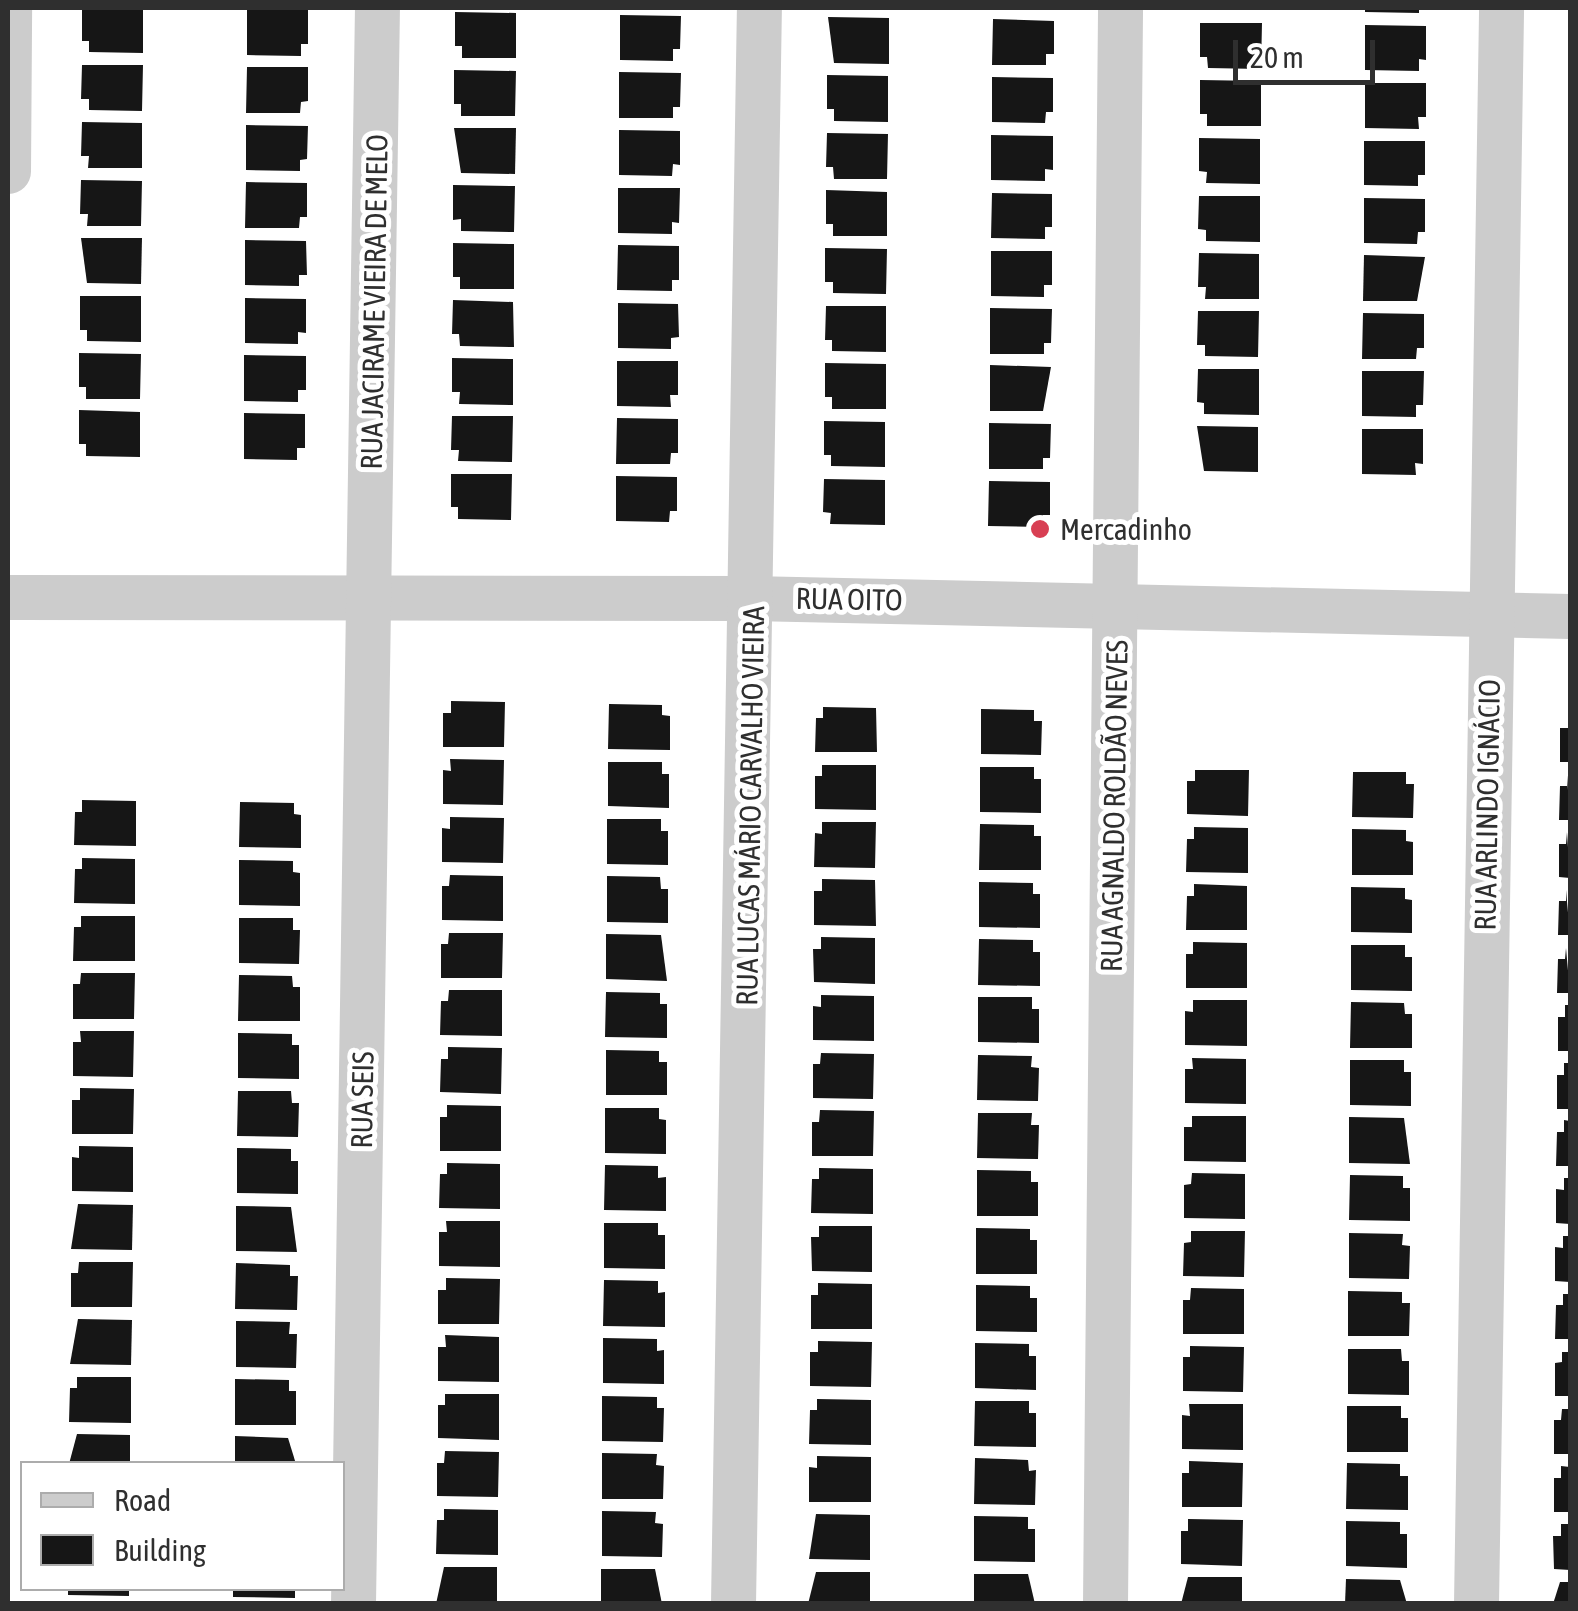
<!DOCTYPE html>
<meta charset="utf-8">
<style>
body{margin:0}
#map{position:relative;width:1578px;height:1611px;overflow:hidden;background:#fff;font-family:"Asap Condensed",sans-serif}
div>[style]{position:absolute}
.building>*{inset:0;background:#161616}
.street>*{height:45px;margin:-22.5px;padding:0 22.5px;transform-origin:22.5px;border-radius:22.5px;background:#ccc}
.dots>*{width:28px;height:28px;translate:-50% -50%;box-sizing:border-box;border:5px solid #fff;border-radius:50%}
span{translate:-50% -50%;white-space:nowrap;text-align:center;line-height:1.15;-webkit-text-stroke:10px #fff;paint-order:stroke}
.street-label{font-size:30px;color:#2f2f2f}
.poi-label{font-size:30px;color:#2f2f2f}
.left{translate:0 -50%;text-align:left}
.frame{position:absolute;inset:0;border:10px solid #2f2f2f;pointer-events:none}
.legend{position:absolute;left:20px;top:1461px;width:325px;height:130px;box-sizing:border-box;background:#fff;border:2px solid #acacac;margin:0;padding:12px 18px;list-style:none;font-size:30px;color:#2f2f2f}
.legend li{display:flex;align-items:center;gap:20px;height:50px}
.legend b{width:50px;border:2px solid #acacac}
.scale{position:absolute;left:1233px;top:40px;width:142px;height:45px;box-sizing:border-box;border:5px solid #2f2f2f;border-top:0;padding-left:12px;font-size:30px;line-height:35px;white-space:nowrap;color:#2f2f2f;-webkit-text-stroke:8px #fff;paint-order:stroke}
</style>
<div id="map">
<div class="building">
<i style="clip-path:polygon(82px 8px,143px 8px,143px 53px,89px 52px,89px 41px,82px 41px)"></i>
<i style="clip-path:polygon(1365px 8px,1419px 8px,1419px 13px,1365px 12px)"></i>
<i style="clip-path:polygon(247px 10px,308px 10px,308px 44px,301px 44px,301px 56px,247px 55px)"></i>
<i style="clip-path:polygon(455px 12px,516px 13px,516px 58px,462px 58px,462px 46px,455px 46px)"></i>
<i style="clip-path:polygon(620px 15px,681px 16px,680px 49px,673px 49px,673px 61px,620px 60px)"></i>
<i style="clip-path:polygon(828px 17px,889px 18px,889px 64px,834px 63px)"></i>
<i style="clip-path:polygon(993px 19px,1054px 21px,1054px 54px,1046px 54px,1046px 65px,992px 65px)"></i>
<i style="clip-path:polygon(1200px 23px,1262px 23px,1261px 69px,1208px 68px,1207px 57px,1200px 57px)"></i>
<i style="clip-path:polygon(1365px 25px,1426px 26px,1426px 60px,1419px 59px,1419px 71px,1365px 70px)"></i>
<i style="clip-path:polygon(82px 65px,143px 65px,142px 111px,89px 110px,89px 99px,81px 99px)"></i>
<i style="clip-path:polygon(247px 67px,308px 67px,308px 101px,301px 102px,300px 113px,246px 113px)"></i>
<i style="clip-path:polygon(454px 70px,516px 71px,515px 116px,461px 116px,461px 104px,454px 104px)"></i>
<i style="clip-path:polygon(619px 72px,681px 73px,680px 107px,673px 107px,673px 118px,619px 118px)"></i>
<i style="clip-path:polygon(827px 75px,888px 76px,888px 122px,834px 121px,834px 109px,827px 109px)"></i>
<i style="clip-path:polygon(992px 77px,1053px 78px,1053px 112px,1046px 112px,1045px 123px,992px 122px)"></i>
<i style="clip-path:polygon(1200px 80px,1261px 81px,1261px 126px,1207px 126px,1207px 114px,1200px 114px)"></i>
<i style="clip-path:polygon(1365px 83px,1426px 83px,1426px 117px,1418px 117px,1419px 129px,1365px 128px)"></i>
<i style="clip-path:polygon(82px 122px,142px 123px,142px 168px,88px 168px,89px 156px,81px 156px)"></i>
<i style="clip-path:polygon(246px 125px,308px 126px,307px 159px,300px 160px,300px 171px,246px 170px)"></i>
<i style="clip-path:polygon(454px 128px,516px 128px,515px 174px,461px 173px)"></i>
<i style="clip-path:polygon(619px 130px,680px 131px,680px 165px,673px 164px,672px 176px,619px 175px)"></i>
<i style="clip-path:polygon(827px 133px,888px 134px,887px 179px,834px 179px,833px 167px,826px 167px)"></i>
<i style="clip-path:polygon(991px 135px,1053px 136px,1053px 170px,1045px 169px,1045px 181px,991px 180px)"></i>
<i style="clip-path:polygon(1199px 138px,1260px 139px,1260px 184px,1206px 183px,1207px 172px,1199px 171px)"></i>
<i style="clip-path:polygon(1364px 141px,1425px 141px,1425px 175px,1418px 175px,1418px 186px,1364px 185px)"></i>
<i style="clip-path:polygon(81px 180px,142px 181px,141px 226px,87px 226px,88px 214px,80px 214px)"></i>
<i style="clip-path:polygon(246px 182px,307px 183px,307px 217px,300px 217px,299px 228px,245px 228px)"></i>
<i style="clip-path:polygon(453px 185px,515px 186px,514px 232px,461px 231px,461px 219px,453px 220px)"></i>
<i style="clip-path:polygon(618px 188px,680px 188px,679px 223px,672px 222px,672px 234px,618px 233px)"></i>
<i style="clip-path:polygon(826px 190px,887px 192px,887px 236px,833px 236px,833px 224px,826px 224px)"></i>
<i style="clip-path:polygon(992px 193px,1052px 194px,1052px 227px,1045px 227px,1045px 239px,991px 238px)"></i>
<i style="clip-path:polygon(1199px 196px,1260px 196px,1260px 242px,1206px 241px,1206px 230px,1198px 229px)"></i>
<i style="clip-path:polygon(1364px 198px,1425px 199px,1425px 232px,1418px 232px,1417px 244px,1364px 243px)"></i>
<i style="clip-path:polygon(81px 238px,142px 238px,141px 284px,87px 283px)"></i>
<i style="clip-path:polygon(245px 240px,306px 241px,307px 275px,299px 275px,299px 286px,245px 285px)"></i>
<i style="clip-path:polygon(453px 243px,514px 244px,514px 289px,460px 289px,460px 277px,453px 277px)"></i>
<i style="clip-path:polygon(618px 245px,679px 246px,679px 280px,672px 280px,672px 291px,617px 290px)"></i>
<i style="clip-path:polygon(825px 248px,887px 249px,886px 294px,833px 293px,833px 282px,825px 282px)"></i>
<i style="clip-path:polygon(991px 251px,1052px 251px,1052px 285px,1044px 285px,1044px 297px,991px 296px)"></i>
<i style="clip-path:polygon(1199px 253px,1259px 254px,1259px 299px,1205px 299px,1206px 287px,1198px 287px)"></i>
<i style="clip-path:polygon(1364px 255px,1425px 257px,1417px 301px,1363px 301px)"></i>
<i style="clip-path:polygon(80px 296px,141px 296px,141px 342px,87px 341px,87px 330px,80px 330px)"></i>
<i style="clip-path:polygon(245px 298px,306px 299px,306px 333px,298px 332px,298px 344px,245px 343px)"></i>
<i style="clip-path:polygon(453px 300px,513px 302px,514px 347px,460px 346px,459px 334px,452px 334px)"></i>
<i style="clip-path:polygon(618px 303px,678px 304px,679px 337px,671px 338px,671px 349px,618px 348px)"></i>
<i style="clip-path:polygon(826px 306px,886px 306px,886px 352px,832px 351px,832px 340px,825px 340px)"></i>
<i style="clip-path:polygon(990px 308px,1052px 309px,1051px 343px,1044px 343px,1044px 354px,990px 354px)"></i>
<i style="clip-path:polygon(1198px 311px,1259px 311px,1258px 357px,1205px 356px,1205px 345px,1197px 345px)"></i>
<i style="clip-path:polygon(1363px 313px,1424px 314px,1424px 348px,1417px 348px,1416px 359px,1362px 359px)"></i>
<i style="clip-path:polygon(79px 353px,141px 354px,140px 399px,86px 399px,86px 387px,79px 387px)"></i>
<i style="clip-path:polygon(244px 355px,306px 356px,306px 390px,298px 390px,298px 402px,244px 401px)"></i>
<i style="clip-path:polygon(452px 358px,513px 359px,513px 405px,459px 404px,460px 392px,452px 392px)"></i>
<i style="clip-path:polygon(617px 361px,678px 361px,678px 395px,670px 395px,671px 407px,617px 406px)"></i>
<i style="clip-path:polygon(825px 363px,886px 364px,886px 409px,832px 409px,832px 397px,825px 397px)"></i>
<i style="clip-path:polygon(990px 365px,1051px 367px,1043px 411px,990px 411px)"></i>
<i style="clip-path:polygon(1198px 369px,1259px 369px,1259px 415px,1204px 414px,1204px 403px,1197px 402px)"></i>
<i style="clip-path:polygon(1362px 371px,1424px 371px,1423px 405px,1416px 405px,1416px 417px,1362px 416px)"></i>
<i style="clip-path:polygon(79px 410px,140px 412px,140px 457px,86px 456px,86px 444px,79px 444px)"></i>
<i style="clip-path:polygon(244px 413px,305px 414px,305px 448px,297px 448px,297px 460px,244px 459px)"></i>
<i style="clip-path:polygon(452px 416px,513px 416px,512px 462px,458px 461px,459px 450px,451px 450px)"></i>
<i style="clip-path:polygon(617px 418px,678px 419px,678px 453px,671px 453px,670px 464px,616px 464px)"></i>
<i style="clip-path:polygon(824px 421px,885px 422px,885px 467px,831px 466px,831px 455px,824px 455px)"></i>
<i style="clip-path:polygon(989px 423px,1051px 424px,1050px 458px,1043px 458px,1043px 469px,989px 469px)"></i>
<i style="clip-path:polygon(1197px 426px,1258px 427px,1258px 472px,1204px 471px)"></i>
<i style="clip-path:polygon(1362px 429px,1423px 429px,1423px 464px,1415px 463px,1416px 475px,1362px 474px)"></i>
<i style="clip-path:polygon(451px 474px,512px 474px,511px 520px,458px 519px,458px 507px,451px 507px)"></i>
<i style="clip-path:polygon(616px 476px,677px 477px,677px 511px,670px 511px,669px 522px,616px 521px)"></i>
<i style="clip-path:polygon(824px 479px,885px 480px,885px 525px,830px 524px,831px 513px,823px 512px)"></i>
<i style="clip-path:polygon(989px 481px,1050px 482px,1050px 515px,1043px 515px,1042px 527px,988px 526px)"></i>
<i style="clip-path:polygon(451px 701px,505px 702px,504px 747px,443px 747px,443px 713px,451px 713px)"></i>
<i style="clip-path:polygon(609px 704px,662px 705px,662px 715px,670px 716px,670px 750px,608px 749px)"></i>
<i style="clip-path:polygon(823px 707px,876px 708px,877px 752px,815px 752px,816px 718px,823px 718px)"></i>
<i style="clip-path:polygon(981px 709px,1034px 710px,1034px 721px,1042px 721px,1041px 755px,981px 754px)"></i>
<i style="clip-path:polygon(1560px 728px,1570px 728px,1570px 762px,1560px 762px)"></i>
<i style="clip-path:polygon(450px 759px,504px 760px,503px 805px,443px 804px,443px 770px,451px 771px)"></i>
<i style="clip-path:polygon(608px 762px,662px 762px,662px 774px,669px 774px,669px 808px,608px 806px)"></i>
<i style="clip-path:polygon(822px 765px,876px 765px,876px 810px,815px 809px,815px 776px,822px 776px)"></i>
<i style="clip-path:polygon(980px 767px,1034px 767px,1034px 779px,1041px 779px,1041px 813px,980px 812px)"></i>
<i style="clip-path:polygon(1195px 770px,1249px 770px,1248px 816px,1187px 814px,1187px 781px,1195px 781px)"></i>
<i style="clip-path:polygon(1353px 772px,1406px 772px,1406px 784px,1414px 784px,1413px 818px,1352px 817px)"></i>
<i style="clip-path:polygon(1567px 775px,1570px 820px,1559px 820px,1560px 786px,1567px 786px)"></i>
<i style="clip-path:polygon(82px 800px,136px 801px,136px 846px,74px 845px,75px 812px,82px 812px)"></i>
<i style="clip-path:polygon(240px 802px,294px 803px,294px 814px,301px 815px,301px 848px,239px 847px)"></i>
<i style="clip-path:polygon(450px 817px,504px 818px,503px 863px,442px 862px,442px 828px,450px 829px)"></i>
<i style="clip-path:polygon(607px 819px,661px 819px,661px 831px,668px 831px,668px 865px,607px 864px)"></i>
<i style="clip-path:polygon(822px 822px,876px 822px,875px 868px,814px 867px,815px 833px,822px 834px)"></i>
<i style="clip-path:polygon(980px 824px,1034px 825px,1034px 836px,1041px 836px,1041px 870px,979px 870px)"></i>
<i style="clip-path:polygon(1194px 827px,1248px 828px,1248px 873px,1186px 872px,1187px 839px,1194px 839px)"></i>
<i style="clip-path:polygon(1352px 829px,1406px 830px,1406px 841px,1413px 842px,1413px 875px,1352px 875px)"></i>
<i style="clip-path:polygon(1567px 832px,1570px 878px,1559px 877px,1559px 844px,1566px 844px)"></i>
<i style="clip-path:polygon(82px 858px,135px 859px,135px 904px,74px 903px,75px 869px,82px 869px)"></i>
<i style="clip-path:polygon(239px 860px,293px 861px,293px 872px,300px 873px,300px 906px,239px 905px)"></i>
<i style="clip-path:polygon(450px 875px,503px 876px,503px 921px,442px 920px,442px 886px,449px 886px)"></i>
<i style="clip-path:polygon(607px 876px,660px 877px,661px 889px,668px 889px,668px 923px,607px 922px)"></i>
<i style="clip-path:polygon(822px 879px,875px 880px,876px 926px,814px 925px,814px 891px,822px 891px)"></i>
<i style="clip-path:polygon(979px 882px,1033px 883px,1033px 894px,1040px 894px,1040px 928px,979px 927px)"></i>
<i style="clip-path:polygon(1194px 884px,1247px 886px,1247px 930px,1186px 930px,1187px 896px,1194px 896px)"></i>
<i style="clip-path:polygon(1351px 887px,1405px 888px,1405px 899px,1412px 900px,1412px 933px,1351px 932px)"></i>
<i style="clip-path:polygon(1566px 890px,1570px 935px,1558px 935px,1559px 901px,1566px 901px)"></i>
<i style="clip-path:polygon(81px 916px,135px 916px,135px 961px,73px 961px,74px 927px,81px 927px)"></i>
<i style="clip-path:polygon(239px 918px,293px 918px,293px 930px,300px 930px,299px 964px,239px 963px)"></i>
<i style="clip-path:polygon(449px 933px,503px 933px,502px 978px,441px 978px,441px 944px,448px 944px)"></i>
<i style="clip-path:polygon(606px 934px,661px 935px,667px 981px,606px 979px)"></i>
<i style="clip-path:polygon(821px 937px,875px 938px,875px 984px,814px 982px,813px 949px,821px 949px)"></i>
<i style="clip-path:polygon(979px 939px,1033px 940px,1033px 952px,1040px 952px,1040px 986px,978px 985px)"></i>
<i style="clip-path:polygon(1193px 942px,1247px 943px,1247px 988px,1186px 988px,1186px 954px,1193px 954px)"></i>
<i style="clip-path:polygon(1351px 945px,1405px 945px,1405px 957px,1412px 957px,1412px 991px,1351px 990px)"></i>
<i style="clip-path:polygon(1566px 948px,1570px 993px,1557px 993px,1558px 959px,1565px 959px)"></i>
<i style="clip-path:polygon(81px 973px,135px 973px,134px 1019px,73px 1019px,73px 984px,80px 984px)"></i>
<i style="clip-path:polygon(239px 975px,292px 976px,293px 987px,300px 987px,300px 1021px,238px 1021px)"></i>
<i style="clip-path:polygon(449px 990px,502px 990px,502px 1036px,440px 1035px,441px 1001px,448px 1001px)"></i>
<i style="clip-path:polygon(606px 992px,660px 993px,660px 1004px,667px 1004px,667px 1038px,605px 1037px)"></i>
<i style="clip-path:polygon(821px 995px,874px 996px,874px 1041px,813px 1040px,813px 1006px,821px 1007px)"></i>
<i style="clip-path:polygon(978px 997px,1032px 997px,1032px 1009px,1039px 1009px,1039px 1043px,978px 1042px)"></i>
<i style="clip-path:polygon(1193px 1000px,1247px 1000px,1247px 1046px,1185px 1045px,1185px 1011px,1193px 1012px)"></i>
<i style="clip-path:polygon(1351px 1002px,1404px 1003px,1405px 1014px,1412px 1014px,1412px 1048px,1350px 1048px)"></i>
<i style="clip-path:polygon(1565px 1005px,1570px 1005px,1570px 1051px,1558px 1051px,1558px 1017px,1565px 1017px)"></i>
<i style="clip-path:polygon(80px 1031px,134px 1031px,133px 1077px,73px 1076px,73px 1042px,81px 1042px)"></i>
<i style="clip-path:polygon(238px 1033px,292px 1034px,292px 1045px,299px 1045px,299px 1079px,238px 1078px)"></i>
<i style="clip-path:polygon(448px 1047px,502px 1048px,501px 1094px,440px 1092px,441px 1059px,448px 1059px)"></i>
<i style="clip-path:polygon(606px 1050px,659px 1051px,659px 1062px,667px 1062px,667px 1095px,606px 1095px)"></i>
<i style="clip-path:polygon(821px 1053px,874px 1054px,873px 1099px,813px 1098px,813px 1064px,820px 1064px)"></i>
<i style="clip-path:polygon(978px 1055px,1032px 1056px,1031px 1067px,1039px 1068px,1038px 1101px,977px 1100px)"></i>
<i style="clip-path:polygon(1192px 1058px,1246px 1059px,1246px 1104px,1185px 1103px,1185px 1069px,1193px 1069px)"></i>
<i style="clip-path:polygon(1350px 1060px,1404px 1060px,1404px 1072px,1411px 1072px,1411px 1106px,1350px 1105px)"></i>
<i style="clip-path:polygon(1564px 1063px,1570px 1063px,1570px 1109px,1557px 1109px,1557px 1075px,1564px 1075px)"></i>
<i style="clip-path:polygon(80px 1088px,134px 1089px,133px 1134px,72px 1134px,72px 1100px,80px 1100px)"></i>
<i style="clip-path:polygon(238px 1091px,291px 1091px,292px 1103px,299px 1103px,298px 1137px,237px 1136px)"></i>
<i style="clip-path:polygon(447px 1105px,501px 1106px,501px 1151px,440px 1151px,440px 1117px,447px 1117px)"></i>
<i style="clip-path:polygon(605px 1108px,659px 1108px,659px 1119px,666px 1120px,666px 1154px,605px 1153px)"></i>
<i style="clip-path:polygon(820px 1110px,874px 1111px,873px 1156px,812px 1156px,812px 1122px,819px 1122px)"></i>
<i style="clip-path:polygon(978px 1113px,1032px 1113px,1031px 1125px,1039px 1125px,1038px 1159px,977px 1158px)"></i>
<i style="clip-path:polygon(1192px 1116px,1246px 1116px,1246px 1162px,1184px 1161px,1184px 1127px,1192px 1127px)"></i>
<i style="clip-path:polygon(1349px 1117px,1404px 1118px,1410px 1164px,1349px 1163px)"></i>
<i style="clip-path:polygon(1564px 1120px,1570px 1121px,1570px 1166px,1556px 1166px,1557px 1132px,1564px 1132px)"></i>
<i style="clip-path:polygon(79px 1146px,133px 1147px,133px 1192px,72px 1191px,72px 1157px,79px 1158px)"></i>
<i style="clip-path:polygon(237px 1148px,291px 1149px,291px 1161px,298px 1161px,298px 1194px,237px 1193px)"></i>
<i style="clip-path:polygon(447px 1163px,500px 1164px,500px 1209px,439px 1208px,440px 1174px,447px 1174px)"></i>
<i style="clip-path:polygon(605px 1165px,658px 1166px,658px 1178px,666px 1177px,666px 1211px,604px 1210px)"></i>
<i style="clip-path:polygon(819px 1168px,873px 1169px,873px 1214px,811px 1213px,812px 1179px,819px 1179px)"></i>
<i style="clip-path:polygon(977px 1170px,1031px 1171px,1031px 1182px,1038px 1182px,1038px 1216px,977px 1216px)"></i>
<i style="clip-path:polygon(1192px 1173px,1245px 1174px,1245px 1219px,1184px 1218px,1184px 1185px,1191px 1184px)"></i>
<i style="clip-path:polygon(1350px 1175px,1403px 1176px,1403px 1188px,1410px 1188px,1410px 1221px,1349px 1220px)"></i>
<i style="clip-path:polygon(1564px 1178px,1570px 1178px,1570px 1224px,1556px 1223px,1556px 1189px,1564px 1190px)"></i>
<i style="clip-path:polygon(78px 1204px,133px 1205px,132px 1250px,71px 1249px)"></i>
<i style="clip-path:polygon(236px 1206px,291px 1207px,297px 1252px,236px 1251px)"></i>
<i style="clip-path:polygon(446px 1221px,500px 1221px,500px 1267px,439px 1266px,439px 1232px,447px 1232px)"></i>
<i style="clip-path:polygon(604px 1223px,658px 1223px,658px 1235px,665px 1235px,665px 1269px,604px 1268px)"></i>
<i style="clip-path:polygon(819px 1226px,872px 1226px,872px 1272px,812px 1271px,811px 1237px,819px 1237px)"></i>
<i style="clip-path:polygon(976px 1228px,1030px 1229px,1030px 1240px,1037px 1240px,1037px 1274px,976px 1274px)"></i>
<i style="clip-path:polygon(1191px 1231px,1245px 1231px,1244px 1277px,1183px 1276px,1184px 1243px,1191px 1242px)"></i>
<i style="clip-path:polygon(1349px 1233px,1403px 1234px,1402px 1245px,1410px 1246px,1409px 1279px,1349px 1278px)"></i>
<i style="clip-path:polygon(1563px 1236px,1570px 1236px,1570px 1282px,1555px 1281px,1555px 1247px,1563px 1248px)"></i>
<i style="clip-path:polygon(79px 1262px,133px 1262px,132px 1307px,71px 1307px,71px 1273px,78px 1273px)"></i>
<i style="clip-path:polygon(236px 1263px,290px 1265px,290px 1276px,298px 1276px,297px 1310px,235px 1309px)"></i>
<i style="clip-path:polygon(446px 1278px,500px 1279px,499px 1324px,438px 1324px,438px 1290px,446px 1290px)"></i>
<i style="clip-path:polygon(604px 1280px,658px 1281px,658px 1293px,665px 1292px,665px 1327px,603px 1326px)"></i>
<i style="clip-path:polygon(818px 1283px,872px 1284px,872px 1329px,811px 1329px,811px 1295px,818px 1295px)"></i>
<i style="clip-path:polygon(976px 1285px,1030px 1286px,1030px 1298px,1037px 1298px,1037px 1332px,976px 1331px)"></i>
<i style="clip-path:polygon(1191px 1288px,1244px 1289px,1244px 1334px,1183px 1334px,1183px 1300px,1190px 1300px)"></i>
<i style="clip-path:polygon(1348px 1291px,1402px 1292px,1402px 1303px,1410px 1303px,1409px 1336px,1348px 1336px)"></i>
<i style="clip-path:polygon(1563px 1294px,1570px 1294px,1570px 1339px,1555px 1339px,1556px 1305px,1563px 1305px)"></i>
<i style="clip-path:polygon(78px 1319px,132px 1320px,131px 1365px,70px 1364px)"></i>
<i style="clip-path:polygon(236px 1321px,290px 1322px,289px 1334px,297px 1334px,296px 1368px,236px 1367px)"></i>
<i style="clip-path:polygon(445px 1335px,499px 1337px,499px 1382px,438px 1381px,438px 1347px,446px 1347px)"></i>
<i style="clip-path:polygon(603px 1338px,657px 1339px,657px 1351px,664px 1350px,664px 1384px,603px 1383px)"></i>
<i style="clip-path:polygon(818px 1341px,872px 1342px,871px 1387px,810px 1386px,810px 1352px,818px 1352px)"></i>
<i style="clip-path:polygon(975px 1343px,1029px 1344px,1029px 1356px,1036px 1356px,1036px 1390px,975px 1388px)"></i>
<i style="clip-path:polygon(1190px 1346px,1244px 1347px,1243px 1392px,1183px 1391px,1183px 1357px,1190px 1357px)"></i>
<i style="clip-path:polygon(1348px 1349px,1401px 1349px,1402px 1361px,1409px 1361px,1409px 1395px,1348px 1394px)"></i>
<i style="clip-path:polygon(1562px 1352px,1570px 1352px,1570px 1396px,1555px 1396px,1555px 1363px,1562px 1362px)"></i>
<i style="clip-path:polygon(77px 1377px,131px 1377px,131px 1423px,69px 1422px,70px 1388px,77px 1388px)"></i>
<i style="clip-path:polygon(235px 1379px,289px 1380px,289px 1391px,296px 1391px,296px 1425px,235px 1425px)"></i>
<i style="clip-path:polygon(445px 1394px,499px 1394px,499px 1440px,438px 1438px,438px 1405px,445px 1405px)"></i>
<i style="clip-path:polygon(602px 1396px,657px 1397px,657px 1408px,664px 1408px,663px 1442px,602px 1441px)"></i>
<i style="clip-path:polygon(817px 1399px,871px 1400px,871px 1445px,809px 1444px,810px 1410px,817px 1410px)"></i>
<i style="clip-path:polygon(975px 1401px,1029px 1401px,1029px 1413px,1036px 1413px,1036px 1447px,974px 1446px)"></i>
<i style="clip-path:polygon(1189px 1404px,1243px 1404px,1243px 1450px,1182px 1449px,1182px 1415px,1190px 1416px)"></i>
<i style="clip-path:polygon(1347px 1406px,1401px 1406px,1401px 1418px,1408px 1418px,1408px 1452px,1347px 1452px)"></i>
<i style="clip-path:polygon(1562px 1409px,1570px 1409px,1570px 1454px,1554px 1454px,1554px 1420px,1561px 1420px)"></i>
<i style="clip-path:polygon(77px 1434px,130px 1435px,130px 1464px,69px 1464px)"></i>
<i style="clip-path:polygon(235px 1436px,288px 1438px,296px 1464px,235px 1464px)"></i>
<i style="clip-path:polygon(445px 1451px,499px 1452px,498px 1497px,437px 1496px,437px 1463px,444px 1463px)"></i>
<i style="clip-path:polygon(602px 1453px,657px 1454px,656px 1465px,664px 1466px,663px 1499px,602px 1499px)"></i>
<i style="clip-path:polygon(817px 1456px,871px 1457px,871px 1502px,809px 1502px,809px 1467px,817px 1468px)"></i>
<i style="clip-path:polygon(975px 1458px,1028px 1460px,1029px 1471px,1036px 1470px,1035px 1505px,974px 1504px)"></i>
<i style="clip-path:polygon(1189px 1461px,1243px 1463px,1242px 1507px,1182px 1507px,1182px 1473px,1189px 1473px)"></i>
<i style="clip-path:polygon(1347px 1463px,1400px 1464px,1400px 1476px,1408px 1476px,1408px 1510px,1346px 1509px)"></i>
<i style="clip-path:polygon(1561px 1466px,1570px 1467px,1570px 1512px,1554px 1512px,1554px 1478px,1561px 1478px)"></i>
<i style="clip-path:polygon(444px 1509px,498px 1510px,498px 1555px,436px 1554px,437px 1520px,444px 1520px)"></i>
<i style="clip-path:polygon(602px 1511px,656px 1512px,655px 1523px,663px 1524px,662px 1557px,602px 1556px)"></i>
<i style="clip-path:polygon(816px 1514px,870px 1515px,870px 1560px,809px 1559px)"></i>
<i style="clip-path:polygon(974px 1516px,1028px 1517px,1028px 1529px,1035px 1529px,1035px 1562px,974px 1561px)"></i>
<i style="clip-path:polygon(1188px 1519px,1243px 1520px,1242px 1566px,1181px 1564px,1181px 1531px,1188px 1531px)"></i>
<i style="clip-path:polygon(1346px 1521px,1400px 1522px,1400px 1534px,1407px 1534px,1407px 1568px,1346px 1566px)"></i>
<i style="clip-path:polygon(1561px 1524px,1570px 1524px,1570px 1570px,1554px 1569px,1553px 1536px,1561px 1536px)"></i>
<i style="clip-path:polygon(444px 1567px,497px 1567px,497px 1604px,436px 1604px)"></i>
<i style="clip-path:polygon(601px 1569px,655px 1569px,662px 1604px,601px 1604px)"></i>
<i style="clip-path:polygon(816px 1572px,870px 1572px,870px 1604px,808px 1604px)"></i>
<i style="clip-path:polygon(974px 1574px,1028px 1574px,1035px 1604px,974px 1604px)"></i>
<i style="clip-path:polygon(1188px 1577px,1242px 1577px,1242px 1604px,1181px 1604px)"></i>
<i style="clip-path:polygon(1346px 1579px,1400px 1580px,1407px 1604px,1345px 1604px)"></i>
<i style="clip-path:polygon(1560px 1582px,1570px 1582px,1570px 1604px,1553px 1604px)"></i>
<i style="clip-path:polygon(68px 1588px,129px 1588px,129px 1596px,68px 1595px)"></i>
<i style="clip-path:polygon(233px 1588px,295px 1588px,295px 1598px,233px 1597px)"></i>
</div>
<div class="street">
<i style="left:8px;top:171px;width:163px;rotate:-89.6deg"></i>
<i style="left:8px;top:597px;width:746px;rotate:0.08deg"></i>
<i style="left:754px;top:598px;width:816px;rotate:1.26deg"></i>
<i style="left:353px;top:1604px;width:1596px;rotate:-89.14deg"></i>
<i style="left:733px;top:1604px;width:1596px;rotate:-89.07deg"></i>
<i style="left:1105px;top:1604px;width:1596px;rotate:-89.46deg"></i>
<i style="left:1476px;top:1604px;width:1596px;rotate:-89.1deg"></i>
</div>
<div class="dots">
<i style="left:1040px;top:529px;background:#d83f53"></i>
</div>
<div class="street-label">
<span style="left:374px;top:302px;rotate:-89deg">RUA JACIRAME VIEIRA DE MELO</span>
<span style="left:849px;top:599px;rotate:1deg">RUA OITO</span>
<span style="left:1487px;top:805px;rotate:-89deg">RUA ARLINDO IGNÁCIO</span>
<span style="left:750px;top:806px;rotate:-89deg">RUA LUCAS MÁRIO CARVALHO VIEIRA</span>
<span style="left:1114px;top:806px;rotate:-89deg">RUA AGNALDO ROLDÃO NEVES</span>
<span style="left:362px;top:1100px;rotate:-89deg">RUA SEIS</span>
</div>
<div class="poi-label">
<span class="left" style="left:1060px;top:529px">Mercadinho</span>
</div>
<div class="frame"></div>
<ul class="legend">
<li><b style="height:12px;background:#ccc"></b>Road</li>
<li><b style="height:28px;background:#161616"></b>Building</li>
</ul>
<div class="scale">20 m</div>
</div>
